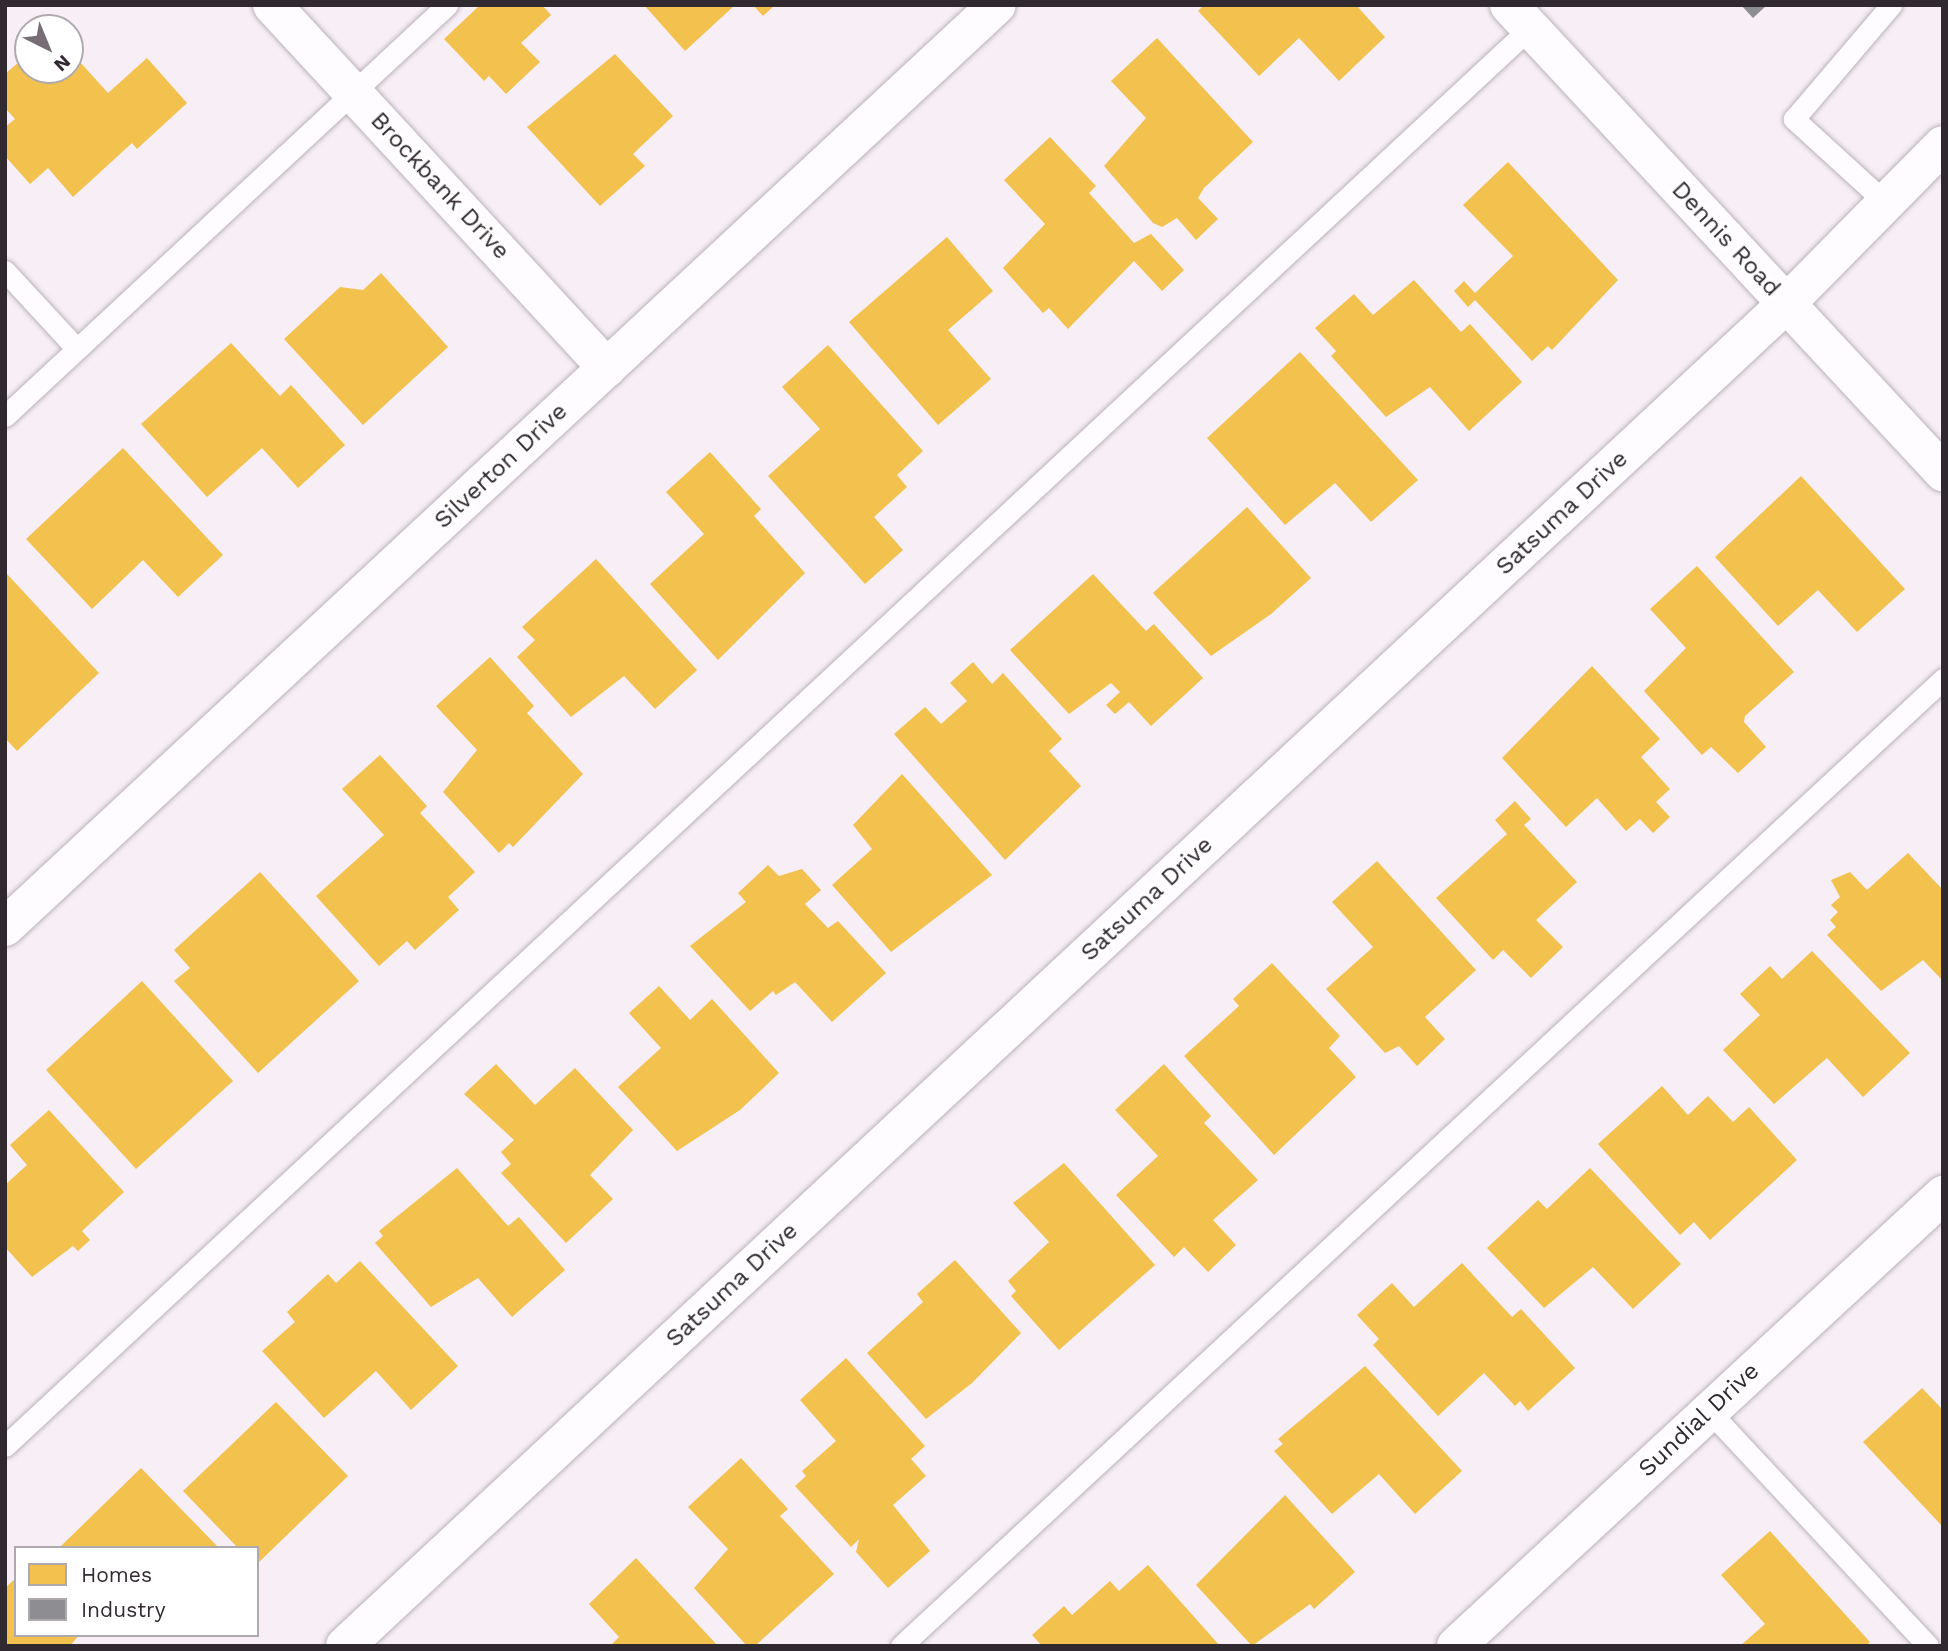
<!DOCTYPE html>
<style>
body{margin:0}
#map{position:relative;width:1948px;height:1651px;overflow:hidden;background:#f8eef6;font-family:"Work Sans",sans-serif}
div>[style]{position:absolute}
.homes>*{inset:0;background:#f2c14e}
.industry>*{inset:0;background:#8d8d92}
.roads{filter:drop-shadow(0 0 2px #bab3b9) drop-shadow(0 0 2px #bab3b9)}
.service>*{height:21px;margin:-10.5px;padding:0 10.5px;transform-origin:10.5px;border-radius:10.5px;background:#fefcfe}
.minor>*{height:38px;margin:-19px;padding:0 19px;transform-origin:19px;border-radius:19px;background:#fefcfe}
.tertiary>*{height:38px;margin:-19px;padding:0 19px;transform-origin:19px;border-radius:19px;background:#fefcfe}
span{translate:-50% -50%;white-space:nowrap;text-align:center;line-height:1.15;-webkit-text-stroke:7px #fff;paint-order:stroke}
.street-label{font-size:24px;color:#312930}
.frame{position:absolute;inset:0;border:7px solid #312930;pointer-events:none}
.legend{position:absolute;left:14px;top:1546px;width:245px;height:91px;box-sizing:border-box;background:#fff;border:2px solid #ada9ac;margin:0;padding:9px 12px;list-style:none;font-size:21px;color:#312930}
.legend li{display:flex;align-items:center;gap:14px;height:35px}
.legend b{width:35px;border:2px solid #ada9ac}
.north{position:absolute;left:14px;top:14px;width:70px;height:70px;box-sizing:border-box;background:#fff;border:2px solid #ada9ac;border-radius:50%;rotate:137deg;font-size:19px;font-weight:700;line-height:28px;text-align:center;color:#312930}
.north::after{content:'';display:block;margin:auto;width:24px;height:32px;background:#776e75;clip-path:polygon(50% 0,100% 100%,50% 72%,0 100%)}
</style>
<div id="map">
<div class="homes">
<i style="clip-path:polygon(480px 5px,542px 5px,551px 15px,521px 43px,540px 62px,506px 94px,489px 76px,484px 81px,444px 39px)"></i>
<i style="clip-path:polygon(644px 5px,735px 5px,685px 51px)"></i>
<i style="clip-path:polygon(753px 5px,775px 5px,763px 16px)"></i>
<i style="clip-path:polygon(1204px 5px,1356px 5px,1385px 37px,1339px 81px,1299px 38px,1259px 76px,1198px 11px)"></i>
<i style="clip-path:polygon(1157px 38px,1253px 142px,1204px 188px,1198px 198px,1218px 219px,1196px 240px,1177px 218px,1162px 227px,1153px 223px,1104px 166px,1146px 118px,1111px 81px)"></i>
<i style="clip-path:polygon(70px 51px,108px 93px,147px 58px,187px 103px,137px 149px,132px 143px,73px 197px,48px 168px,30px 184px,5px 156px,5px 127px,15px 119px,5px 108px,5px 74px,28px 54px,28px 70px,70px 70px)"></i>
<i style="clip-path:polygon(615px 54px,673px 116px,633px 154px,645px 166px,600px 206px,527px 127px)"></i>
<i style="clip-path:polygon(1050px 137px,1096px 186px,1089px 193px,1134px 243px,1151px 234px,1184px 270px,1162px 291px,1134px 261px,1068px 329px,1049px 308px,1043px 313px,1003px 268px,1045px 224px,1004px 180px)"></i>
<i style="clip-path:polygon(1508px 162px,1618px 280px,1552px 350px,1548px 346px,1532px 361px,1475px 300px,1468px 307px,1454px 291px,1464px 281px,1475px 293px,1513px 256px,1463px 205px)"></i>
<i style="clip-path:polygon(947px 237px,993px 291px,948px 330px,991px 379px,938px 425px,849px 322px)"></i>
<i style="clip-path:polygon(381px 273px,448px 347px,363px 425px,284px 339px,340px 287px,363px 290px)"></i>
<i style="clip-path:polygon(1414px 280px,1461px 332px,1470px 324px,1522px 382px,1469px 431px,1430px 387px,1386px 417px,1331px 356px,1336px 351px,1315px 328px,1354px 294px,1373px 315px)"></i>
<i style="clip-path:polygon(231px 343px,280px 396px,291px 385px,345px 445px,298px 488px,262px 448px,207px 497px,141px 424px)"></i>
<i style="clip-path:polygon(828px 345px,923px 451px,897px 475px,907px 487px,874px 517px,903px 550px,865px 584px,768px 476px,820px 429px,782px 387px)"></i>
<i style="clip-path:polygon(1300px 352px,1418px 480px,1371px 522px,1335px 483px,1285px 525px,1207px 438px)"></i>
<i style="clip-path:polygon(123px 448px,223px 555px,178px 597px,143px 560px,92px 609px,26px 539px)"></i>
<i style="clip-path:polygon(710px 452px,761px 509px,754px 516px,805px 573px,718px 660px,650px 584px,704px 534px,666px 492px)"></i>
<i style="clip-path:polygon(1801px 476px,1905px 589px,1857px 632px,1818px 590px,1778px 626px,1715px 557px)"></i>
<i style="clip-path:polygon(1247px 507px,1311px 578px,1271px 614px,1211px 656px,1153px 593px)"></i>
<i style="clip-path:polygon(596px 559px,697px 670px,655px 709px,624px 676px,571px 717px,517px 657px,535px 640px,522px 627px)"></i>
<i style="clip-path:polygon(1697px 566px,1794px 672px,1745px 716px,1744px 722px,1766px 747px,1738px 773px,1711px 747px,1702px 755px,1644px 691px,1686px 648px,1650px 609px)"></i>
<i style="clip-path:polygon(7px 574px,99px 673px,17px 751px,5px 738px)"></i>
<i style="clip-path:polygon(1093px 574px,1146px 631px,1154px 624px,1203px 678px,1151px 726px,1129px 702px,1115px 714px,1106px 705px,1120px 692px,1111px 683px,1069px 714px,1010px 650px)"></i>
<i style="clip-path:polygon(490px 657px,534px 706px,527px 713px,583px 774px,513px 847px,509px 843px,499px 853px,443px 792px,477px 750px,436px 706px)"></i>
<i style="clip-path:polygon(973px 662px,992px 684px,1003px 673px,1062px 739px,1049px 751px,1081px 786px,1005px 860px,894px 734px,925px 707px,941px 724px,967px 701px,950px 683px)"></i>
<i style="clip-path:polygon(1592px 666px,1660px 739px,1641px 757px,1670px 789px,1656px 802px,1670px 817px,1653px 833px,1640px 819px,1626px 831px,1597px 798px,1566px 827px,1502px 758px)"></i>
<i style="clip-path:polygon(380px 755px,427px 806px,420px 813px,475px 872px,448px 897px,459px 910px,415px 950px,407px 941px,379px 966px,316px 896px,384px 835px,342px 789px)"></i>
<i style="clip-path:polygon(902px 774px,992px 875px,891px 952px,832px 885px,872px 849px,853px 825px)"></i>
<i style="clip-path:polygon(1515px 801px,1531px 819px,1524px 825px,1577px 882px,1536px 920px,1563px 947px,1531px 978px,1503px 950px,1493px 960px,1436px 898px,1507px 834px,1495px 820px)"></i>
<i style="clip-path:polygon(1908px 853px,1943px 890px,1943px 981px,1923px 960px,1881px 991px,1827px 935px,1836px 927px,1830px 920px,1838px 912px,1831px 905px,1840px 897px,1831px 880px,1850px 872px,1867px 890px)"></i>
<i style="clip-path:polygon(1377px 861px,1476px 970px,1425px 1017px,1445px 1039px,1417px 1066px,1399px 1046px,1385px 1053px,1326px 989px,1373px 947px,1332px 902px)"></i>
<i style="clip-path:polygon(768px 865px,779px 876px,802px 869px,821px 890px,805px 904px,828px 928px,838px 921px,886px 973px,832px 1022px,795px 982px,776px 995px,773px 991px,750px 1011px,690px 946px,746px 902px,738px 893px)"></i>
<i style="clip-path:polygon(260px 872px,359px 981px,258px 1073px,174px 981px,190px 968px,174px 950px)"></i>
<i style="clip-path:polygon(1812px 951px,1910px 1053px,1863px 1097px,1827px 1058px,1774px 1104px,1723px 1050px,1760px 1015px,1740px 994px,1770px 966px,1782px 979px)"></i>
<i style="clip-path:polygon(1272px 963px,1340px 1036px,1329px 1048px,1356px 1077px,1274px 1155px,1184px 1056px,1239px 1006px,1233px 999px)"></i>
<i style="clip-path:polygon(142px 981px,233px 1081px,136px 1169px,46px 1070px)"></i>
<i style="clip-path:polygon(659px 986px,690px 1020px,712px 999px,779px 1073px,740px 1110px,677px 1151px,618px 1087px,661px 1048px,629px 1013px)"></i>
<i style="clip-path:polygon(496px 1064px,535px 1105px,575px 1068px,633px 1130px,590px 1175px,613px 1199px,566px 1243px,501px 1173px,511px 1164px,501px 1152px,514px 1140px,464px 1094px)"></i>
<i style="clip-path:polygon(1164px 1064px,1211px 1116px,1204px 1123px,1258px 1180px,1213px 1220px,1236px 1245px,1208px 1272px,1184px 1247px,1174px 1257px,1116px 1195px,1158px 1156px,1115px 1110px)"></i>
<i style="clip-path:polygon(1662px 1086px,1688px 1115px,1708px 1096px,1733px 1122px,1749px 1107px,1797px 1160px,1710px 1240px,1694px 1222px,1680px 1235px,1598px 1144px)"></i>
<i style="clip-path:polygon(49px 1110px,124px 1192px,82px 1231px,90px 1240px,78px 1251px,73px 1246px,32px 1277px,5px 1247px,5px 1185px,27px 1165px,10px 1145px)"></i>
<i style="clip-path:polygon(1064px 1163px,1155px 1265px,1059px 1350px,1011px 1296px,1016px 1291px,1008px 1281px,1049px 1242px,1013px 1203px)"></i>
<i style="clip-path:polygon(457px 1168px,508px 1226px,519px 1217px,565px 1270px,512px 1317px,478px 1278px,431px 1307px,375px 1243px,383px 1236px,379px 1231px)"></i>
<i style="clip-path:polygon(1590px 1168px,1681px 1264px,1633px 1309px,1593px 1267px,1544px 1308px,1487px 1248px,1538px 1200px,1547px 1209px)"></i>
<i style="clip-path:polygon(955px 1260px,1021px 1333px,972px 1383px,926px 1419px,867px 1353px,923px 1302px,917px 1294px)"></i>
<i style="clip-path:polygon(360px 1261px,458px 1366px,411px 1410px,376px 1371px,324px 1418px,262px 1351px,295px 1322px,287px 1312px,328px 1274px,336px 1283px)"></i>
<i style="clip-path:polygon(1462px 1263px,1512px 1317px,1521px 1309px,1575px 1368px,1528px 1411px,1520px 1401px,1515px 1406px,1484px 1373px,1438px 1416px,1373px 1345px,1379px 1339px,1357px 1315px,1392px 1283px,1414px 1307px)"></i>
<i style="clip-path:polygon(846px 1358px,925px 1446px,911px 1459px,926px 1476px,893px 1505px,930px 1551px,888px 1588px,856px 1552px,859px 1539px,851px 1547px,795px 1486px,806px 1476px,802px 1471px,836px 1441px,800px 1400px)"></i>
<i style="clip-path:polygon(1365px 1366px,1462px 1471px,1415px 1514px,1379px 1474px,1332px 1514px,1274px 1451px,1283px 1444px,1278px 1439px)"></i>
<i style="clip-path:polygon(1922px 1388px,1943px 1410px,1943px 1527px,1863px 1442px)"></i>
<i style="clip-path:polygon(276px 1402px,348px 1476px,257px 1564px,257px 1548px,238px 1548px,183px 1491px)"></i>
<i style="clip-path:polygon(741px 1458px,788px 1509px,780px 1516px,834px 1574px,755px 1646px,747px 1646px,694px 1588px,728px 1549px,688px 1507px)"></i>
<i style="clip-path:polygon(141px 1468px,219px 1548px,59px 1548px)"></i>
<i style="clip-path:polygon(1285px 1495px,1355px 1572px,1314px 1609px,1310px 1604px,1252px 1646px,1196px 1585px)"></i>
<i style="clip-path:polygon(1770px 1531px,1870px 1642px,1866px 1646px,1740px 1646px,1765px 1624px,1721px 1575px)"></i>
<i style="clip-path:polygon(636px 1558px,718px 1646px,610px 1646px,619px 1637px,589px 1604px)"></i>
<i style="clip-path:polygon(1148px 1565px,1220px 1646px,1042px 1646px,1032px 1635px,1064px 1606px,1072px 1615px,1110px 1581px,1119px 1591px)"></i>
<i style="clip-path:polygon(16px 1578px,16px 1635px,79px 1635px,70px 1646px,5px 1646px,5px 1588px)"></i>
</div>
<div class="industry">
<i style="clip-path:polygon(1741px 5px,1767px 5px,1753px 18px)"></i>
</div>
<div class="roads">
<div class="service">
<i style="left:1886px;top:203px;width:125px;rotate:-137.6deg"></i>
<i style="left:1794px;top:119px;width:150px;rotate:-49.6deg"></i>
<i style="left:5px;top:271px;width:106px;rotate:47.3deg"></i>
<i style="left:5px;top:416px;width:604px;rotate:-42.92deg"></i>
<i style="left:1709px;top:1411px;width:321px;rotate:47deg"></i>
<i style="left:5px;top:1446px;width:2082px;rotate:-42.92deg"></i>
<i style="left:901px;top:1646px;width:1422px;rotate:-42.86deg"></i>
</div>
<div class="minor">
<i style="left:272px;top:5px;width:494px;rotate:47.3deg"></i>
<i style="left:5px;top:927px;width:1354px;rotate:-42.91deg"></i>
<i style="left:345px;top:1646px;width:1969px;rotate:-42.96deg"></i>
<i style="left:1786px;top:304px;width:223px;rotate:-45.4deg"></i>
<i style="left:1456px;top:1646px;width:664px;rotate:-42.8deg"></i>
</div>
<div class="tertiary">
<i style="left:1509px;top:5px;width:638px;rotate:47.1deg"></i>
</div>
</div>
<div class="street-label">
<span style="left:440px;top:186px;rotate:47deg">Brockbank Drive</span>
<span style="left:1726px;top:239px;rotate:47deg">Dennis Road</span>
<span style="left:501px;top:466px;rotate:-43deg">Silverton Drive</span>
<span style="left:1562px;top:513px;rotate:-43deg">Satsuma Drive</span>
<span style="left:1147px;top:899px;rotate:-43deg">Satsuma Drive</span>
<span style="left:732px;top:1285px;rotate:-43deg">Satsuma Drive</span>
<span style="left:1699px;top:1420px;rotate:-43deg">Sundial Drive</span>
</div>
<div class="frame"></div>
<ul class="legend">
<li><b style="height:19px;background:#f2c14e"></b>Homes</li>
<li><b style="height:19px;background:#8d8d92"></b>Industry</li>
</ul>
<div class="north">N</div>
</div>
